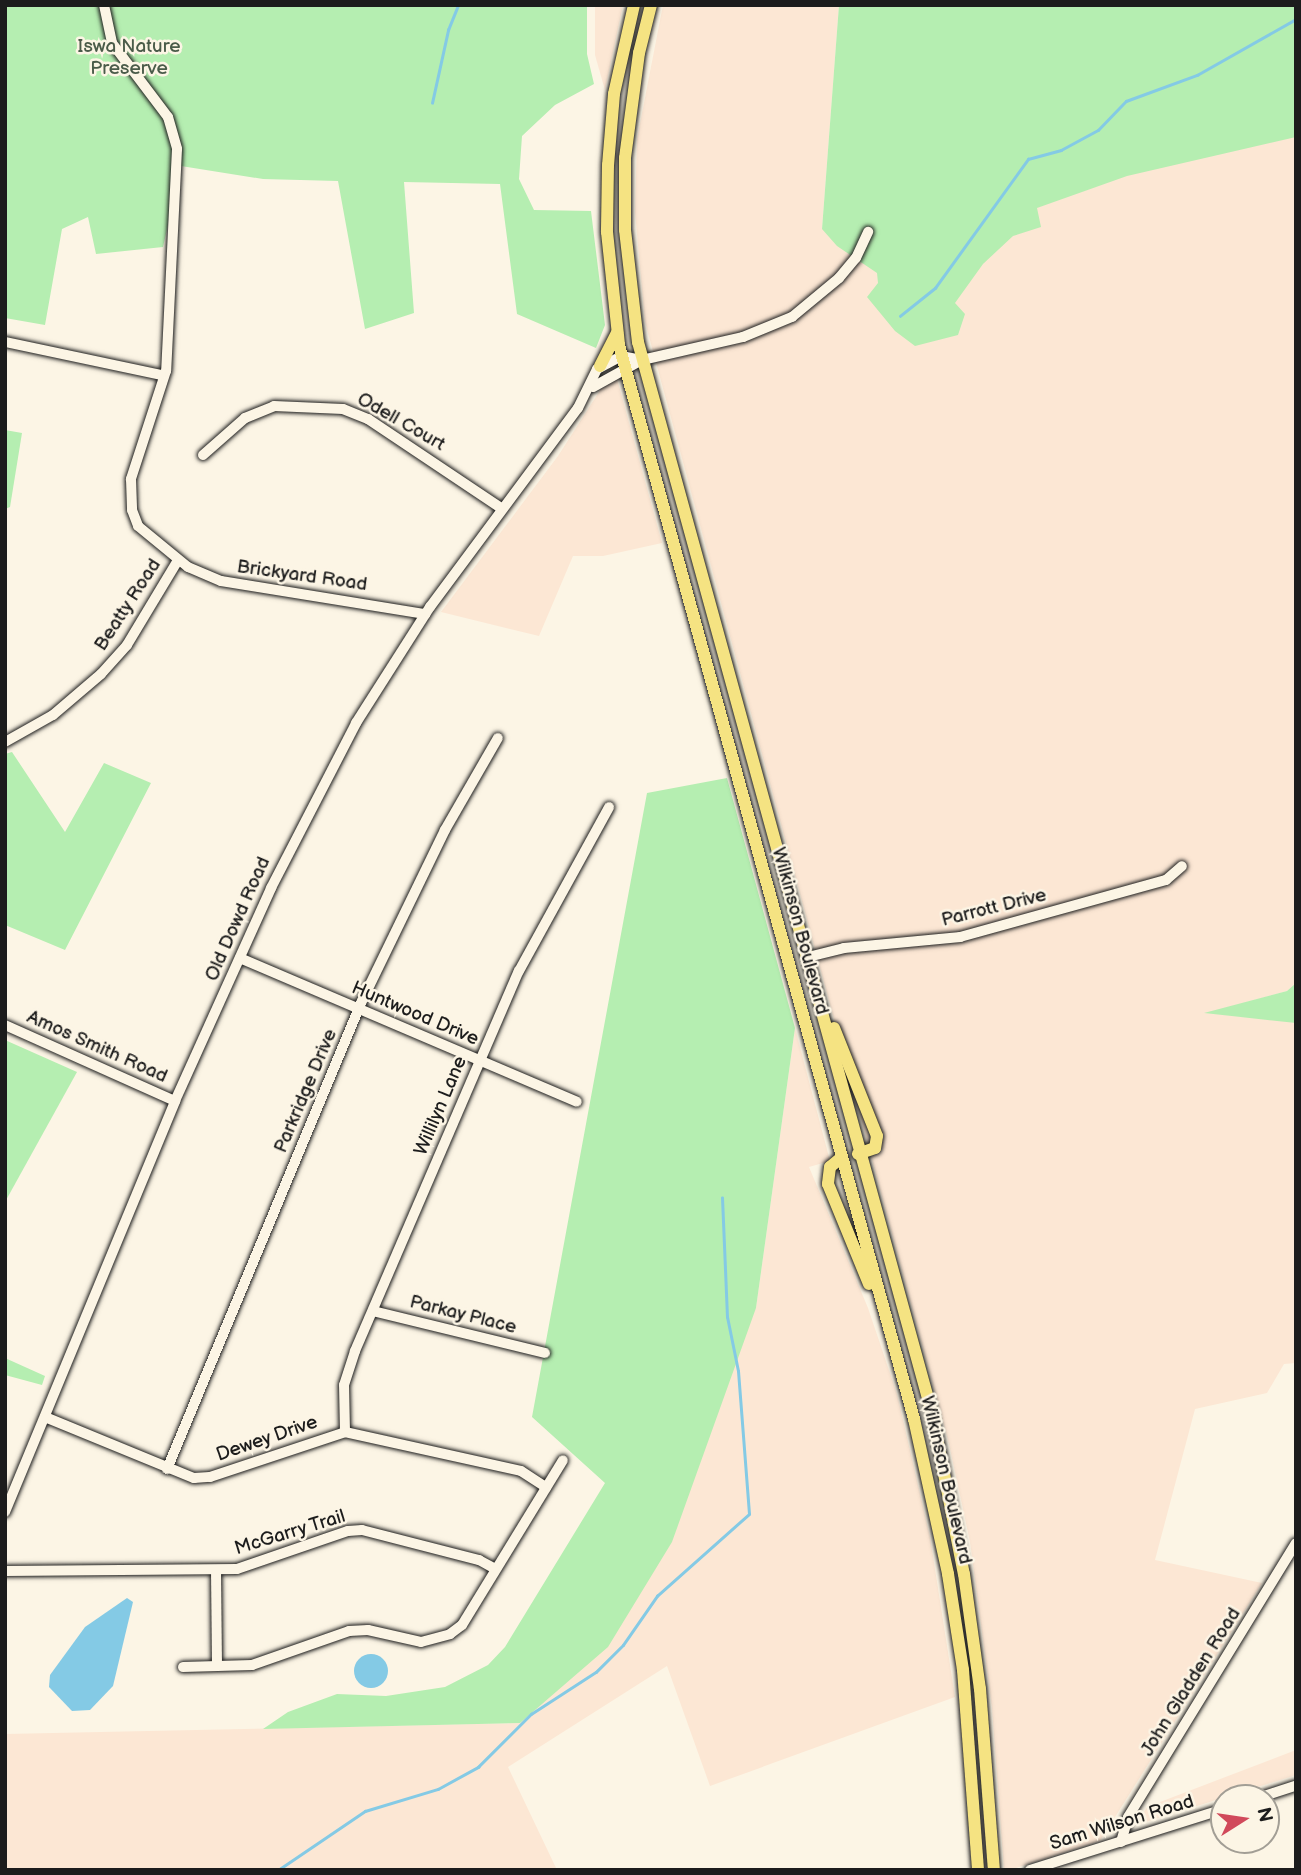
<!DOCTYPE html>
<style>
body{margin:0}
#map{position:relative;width:1301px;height:1875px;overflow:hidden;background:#fcf5e5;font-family:"Balsamiq Sans",sans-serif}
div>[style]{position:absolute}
.built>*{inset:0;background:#fce7d4}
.green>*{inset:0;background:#b5eeb1}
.water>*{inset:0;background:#84cae5}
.round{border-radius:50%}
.stream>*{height:2.5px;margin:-1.25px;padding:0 1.25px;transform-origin:1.25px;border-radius:1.25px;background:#84cae5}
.roads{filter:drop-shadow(0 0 2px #1c1c1c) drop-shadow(0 0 2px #1c1c1c)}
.minor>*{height:10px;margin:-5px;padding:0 5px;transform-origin:5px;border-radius:5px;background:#fcf5e5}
.major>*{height:12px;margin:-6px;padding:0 6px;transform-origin:6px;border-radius:6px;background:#f5e382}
span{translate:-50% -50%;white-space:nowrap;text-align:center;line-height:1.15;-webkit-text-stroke:5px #fcf5e5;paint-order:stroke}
.park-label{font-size:19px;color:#4a5b49}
.street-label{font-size:19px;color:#1c1c1c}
.frame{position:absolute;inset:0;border:7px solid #1c1c1c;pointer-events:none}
.north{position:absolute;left:1210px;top:1784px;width:70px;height:70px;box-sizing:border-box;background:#fcf5e5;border:2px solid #a29e95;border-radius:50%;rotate:78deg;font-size:19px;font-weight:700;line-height:28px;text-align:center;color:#1c1c1c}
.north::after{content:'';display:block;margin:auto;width:24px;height:32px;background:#d1495b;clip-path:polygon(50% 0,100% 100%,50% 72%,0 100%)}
</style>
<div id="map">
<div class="built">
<i style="clip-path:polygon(595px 5px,623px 5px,605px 90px,595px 55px)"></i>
<i style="clip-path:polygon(663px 5px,839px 5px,822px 229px,1296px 5px,1296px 983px,1287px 991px,1207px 1013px,1296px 1021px,1296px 1363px,1284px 1364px,1267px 1393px,1195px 1409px,1155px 1560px,1262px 1583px,1100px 1841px,1010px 1870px,1004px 1870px,992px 1708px,970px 1542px,949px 1444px,645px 322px,635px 212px,637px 139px)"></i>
<i style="clip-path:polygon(617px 379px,662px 543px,603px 556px,573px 556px,539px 636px,441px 612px,558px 456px,606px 381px)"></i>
<i style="clip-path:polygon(795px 1028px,830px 1161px,809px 1167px,868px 1308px,897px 1394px,930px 1537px,955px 1697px,710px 1786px,667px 1666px,508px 1767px,557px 1870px,5px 1870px,5px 1734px,520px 1723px,756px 1308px)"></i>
<i style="clip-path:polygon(1296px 1750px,1296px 1775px,1136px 1825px,1147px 1807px)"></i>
</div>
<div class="green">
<i style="clip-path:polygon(5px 5px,587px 5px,587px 54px,594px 84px,555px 105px,522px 136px,519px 179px,534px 210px,591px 211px,605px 325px,596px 348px,517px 314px,500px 184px,404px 182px,414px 313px,365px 329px,338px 181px,263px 179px,181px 166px,163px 247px,96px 254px,88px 217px,62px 229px,45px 325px,5px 318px)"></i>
<i style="clip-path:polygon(839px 5px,1296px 5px,1296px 137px,1127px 176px,1037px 208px,1041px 227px,1013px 236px,983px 264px,955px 303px,965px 314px,958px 335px,915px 346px,895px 331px,867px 297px,878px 283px,877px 273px,837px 246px,822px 229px)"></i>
<i style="clip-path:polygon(5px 430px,22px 433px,10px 507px,5px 509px)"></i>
<i style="clip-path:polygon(12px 752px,65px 832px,104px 763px,151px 783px,65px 950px,5px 925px,5px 754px)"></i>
<i style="clip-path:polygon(727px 778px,795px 1028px,756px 1308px,672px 1542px,608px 1647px,520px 1723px,263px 1729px,288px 1712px,337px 1694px,386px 1696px,445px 1687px,488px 1665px,505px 1647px,605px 1483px,532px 1417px,647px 793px)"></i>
<i style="clip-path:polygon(1296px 983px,1296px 1023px,1204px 1013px,1287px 991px)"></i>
<i style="clip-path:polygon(5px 1040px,77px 1072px,5px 1202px)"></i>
<i style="clip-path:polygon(5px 1358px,45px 1376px,42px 1385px,5px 1375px)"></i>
</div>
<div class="water">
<i style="clip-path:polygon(127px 1598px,133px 1602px,113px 1686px,90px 1710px,72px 1711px,49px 1687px,50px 1675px,85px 1627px)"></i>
<i class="round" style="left:354px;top:1654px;width:34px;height:34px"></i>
</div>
<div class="stream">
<i style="left:432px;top:103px;width:75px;rotate:-77.6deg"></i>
<i style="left:448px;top:30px;width:27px;rotate:-68deg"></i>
<i style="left:900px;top:316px;width:45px;rotate:-38.7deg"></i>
<i style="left:935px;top:288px;width:159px;rotate:-54.2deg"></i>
<i style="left:1028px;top:159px;width:34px;rotate:-15deg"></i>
<i style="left:1061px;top:150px;width:42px;rotate:-28.4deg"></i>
<i style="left:1098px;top:130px;width:40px;rotate:-46deg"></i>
<i style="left:1126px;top:101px;width:76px;rotate:-20.1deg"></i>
<i style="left:1197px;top:75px;width:114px;rotate:-29.5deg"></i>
<i style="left:278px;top:1870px;width:105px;rotate:-34.1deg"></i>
<i style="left:365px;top:1811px;width:76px;rotate:-16.8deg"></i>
<i style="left:438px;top:1789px;width:46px;rotate:-28.8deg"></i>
<i style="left:478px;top:1767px;width:75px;rotate:-45deg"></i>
<i style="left:531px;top:1714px;width:77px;rotate:-32.9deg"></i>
<i style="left:596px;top:1672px;width:38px;rotate:-45deg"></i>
<i style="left:623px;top:1645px;width:60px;rotate:-55.2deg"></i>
<i style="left:657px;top:1596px;width:123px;rotate:-41.7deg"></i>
<i style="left:749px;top:1514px;width:143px;rotate:-94.4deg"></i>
<i style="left:738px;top:1371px;width:55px;rotate:-101.5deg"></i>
<i style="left:727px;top:1317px;width:119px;rotate:-92.4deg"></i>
</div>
<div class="roads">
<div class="minor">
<i style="left:104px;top:5px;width:39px;rotate:78deg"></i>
<i style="left:112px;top:43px;width:93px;rotate:52.9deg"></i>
<i style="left:168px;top:117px;width:33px;rotate:74deg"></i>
<i style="left:177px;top:149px;width:222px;rotate:92.8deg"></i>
<i style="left:166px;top:371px;width:114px;rotate:108deg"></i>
<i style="left:131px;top:479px;width:31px;rotate:88deg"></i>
<i style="left:132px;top:510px;width:17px;rotate:69deg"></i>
<i style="left:138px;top:526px;width:65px;rotate:39.4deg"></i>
<i style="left:188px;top:567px;width:36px;rotate:23deg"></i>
<i style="left:221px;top:581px;width:207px;rotate:9.2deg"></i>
<i style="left:5px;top:342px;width:159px;rotate:11.9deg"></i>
<i style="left:593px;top:387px;width:56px;rotate:-28.9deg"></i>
<i style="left:642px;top:360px;width:104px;rotate:-12.8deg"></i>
<i style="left:743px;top:337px;width:53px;rotate:-22.2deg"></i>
<i style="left:792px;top:317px;width:61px;rotate:-39.7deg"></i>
<i style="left:839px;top:278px;width:26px;rotate:-50deg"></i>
<i style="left:856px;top:258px;width:29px;rotate:-65deg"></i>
<i style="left:203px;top:455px;width:56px;rotate:-41.4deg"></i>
<i style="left:245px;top:418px;width:31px;rotate:-22deg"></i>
<i style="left:274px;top:406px;width:69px;rotate:2.5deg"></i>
<i style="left:343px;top:409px;width:27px;rotate:22deg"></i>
<i style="left:368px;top:419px;width:160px;rotate:33.8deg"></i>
<i style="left:5px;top:742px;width:55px;rotate:-29.4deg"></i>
<i style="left:53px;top:715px;width:63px;rotate:-40.5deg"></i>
<i style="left:101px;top:674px;width:39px;rotate:-48deg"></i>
<i style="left:127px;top:645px;width:99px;rotate:-59deg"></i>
<i style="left:808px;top:957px;width:37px;rotate:-14deg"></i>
<i style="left:844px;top:948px;width:117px;rotate:-5.4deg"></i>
<i style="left:960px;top:937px;width:214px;rotate:-15.5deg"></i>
<i style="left:1166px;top:880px;width:21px;rotate:-41deg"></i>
<i style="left:240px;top:958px;width:366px;rotate:23.1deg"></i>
<i style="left:5px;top:1025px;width:186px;rotate:24.1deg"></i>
<i style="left:373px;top:1311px;width:177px;rotate:13.7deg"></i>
<i style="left:45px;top:1417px;width:161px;rotate:22.3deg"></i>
<i style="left:194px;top:1478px;width:16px;rotate:-4deg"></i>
<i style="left:210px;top:1477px;width:142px;rotate:-18.4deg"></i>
<i style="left:345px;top:1432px;width:180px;rotate:12.5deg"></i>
<i style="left:521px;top:1471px;width:30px;rotate:33deg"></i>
<i style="left:345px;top:1432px;width:47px;rotate:-91.2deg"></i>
<i style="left:344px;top:1385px;width:36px;rotate:-72deg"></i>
<i style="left:355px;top:1351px;width:414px;rotate:-66.7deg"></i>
<i style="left:519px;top:971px;width:187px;rotate:-61.2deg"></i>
<i style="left:167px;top:1469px;width:505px;rotate:-67.4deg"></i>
<i style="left:361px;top:1003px;width:192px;rotate:-64.1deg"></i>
<i style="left:445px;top:830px;width:106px;rotate:-60.1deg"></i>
<i style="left:5px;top:1512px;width:445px;rotate:-67.5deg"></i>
<i style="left:175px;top:1101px;width:234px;rotate:-65.7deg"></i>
<i style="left:271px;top:888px;width:186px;rotate:-62.7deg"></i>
<i style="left:356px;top:723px;width:138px;rotate:-57.5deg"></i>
<i style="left:430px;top:607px;width:248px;rotate:-53.4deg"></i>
<i style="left:578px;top:408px;width:43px;rotate:-64deg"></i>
<i style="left:597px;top:369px;width:27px;rotate:-28deg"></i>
<i style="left:621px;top:356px;width:21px;rotate:11deg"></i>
<i style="left:216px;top:1570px;width:96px;rotate:89.4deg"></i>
<i style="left:5px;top:1571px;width:232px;rotate:-0.5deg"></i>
<i style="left:237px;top:1569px;width:117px;rotate:-18.9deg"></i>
<i style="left:348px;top:1531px;width:14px;rotate:-4deg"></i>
<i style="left:362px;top:1530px;width:121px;rotate:14.4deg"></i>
<i style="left:479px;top:1560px;width:18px;rotate:29deg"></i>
<i style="left:183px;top:1667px;width:69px;rotate:-1.7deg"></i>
<i style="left:252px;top:1665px;width:103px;rotate:-19.3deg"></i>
<i style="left:349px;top:1631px;width:19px;rotate:-3deg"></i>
<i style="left:368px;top:1630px;width:54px;rotate:12.8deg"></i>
<i style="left:421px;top:1642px;width:30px;rotate:-15deg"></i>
<i style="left:450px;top:1634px;width:15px;rotate:-37deg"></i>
<i style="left:462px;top:1625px;width:193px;rotate:-58.5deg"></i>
<i style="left:1258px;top:1798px;width:40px;rotate:-18deg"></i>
<i style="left:1121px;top:1842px;width:26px;rotate:-74deg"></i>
<i style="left:1128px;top:1817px;width:321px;rotate:-58.5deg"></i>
<i style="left:1030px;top:1870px;width:203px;rotate:-17.5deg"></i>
</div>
<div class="major">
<i style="left:634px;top:5px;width:91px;rotate:102.7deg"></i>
<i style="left:614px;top:94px;width:71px;rotate:94.8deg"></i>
<i style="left:608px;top:165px;width:67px;rotate:90.9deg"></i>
<i style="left:607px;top:232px;width:114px;rotate:83.9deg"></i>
<i style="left:619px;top:345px;width:1114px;rotate:74.64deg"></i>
<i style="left:914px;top:1419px;width:159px;rotate:77.6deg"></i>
<i style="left:948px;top:1574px;width:97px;rotate:81.1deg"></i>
<i style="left:963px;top:1670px;width:201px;rotate:85.7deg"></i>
<i style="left:651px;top:5px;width:49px;rotate:104deg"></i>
<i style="left:639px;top:53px;width:106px;rotate:97.6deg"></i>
<i style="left:625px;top:158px;width:72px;rotate:90deg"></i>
<i style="left:625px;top:230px;width:113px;rotate:83.4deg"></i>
<i style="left:638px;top:342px;width:1111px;rotate:74.65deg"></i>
<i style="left:932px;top:1413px;width:164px;rotate:78.8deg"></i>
<i style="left:964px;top:1574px;width:116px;rotate:82.1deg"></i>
<i style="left:980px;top:1689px;width:182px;rotate:85.6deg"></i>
<i style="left:600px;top:366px;width:38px;rotate:-63deg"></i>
<i style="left:834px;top:1028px;width:116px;rotate:68.3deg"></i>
<i style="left:877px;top:1136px;width:12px;rotate:99deg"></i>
<i style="left:875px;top:1148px;width:18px;rotate:161deg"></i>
<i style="left:841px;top:1158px;width:14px;rotate:141deg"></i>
<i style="left:830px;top:1167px;width:17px;rotate:97deg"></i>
<i style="left:828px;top:1184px;width:108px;rotate:67.7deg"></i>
</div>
</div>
<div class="park-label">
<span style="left:129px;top:58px">Iswa Nature<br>Preserve</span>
</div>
<div class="street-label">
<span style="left:401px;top:422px;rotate:30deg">Odell Court</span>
<span style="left:302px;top:576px;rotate:8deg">Brickyard Road</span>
<span style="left:128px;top:605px;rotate:-57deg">Beatty Road</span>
<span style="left:994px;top:908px;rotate:-14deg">Parrott Drive</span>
<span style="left:238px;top:919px;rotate:-66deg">Old Dowd Road</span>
<span style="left:800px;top:931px;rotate:75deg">Wilkinson Boulevard</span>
<span style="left:415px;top:1014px;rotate:23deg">Huntwood Drive</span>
<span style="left:97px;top:1047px;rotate:24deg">Amos Smith Road</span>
<span style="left:306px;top:1091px;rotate:-67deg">Parkridge Drive</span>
<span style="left:441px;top:1106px;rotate:-67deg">Willilyn Lane</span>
<span style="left:463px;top:1315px;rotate:14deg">Parkay Place</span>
<span style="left:267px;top:1439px;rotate:-19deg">Dewey Drive</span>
<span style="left:946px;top:1480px;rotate:77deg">Wilkinson Boulevard</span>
<span style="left:290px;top:1533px;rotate:-17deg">McGarry Trail</span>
<span style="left:1191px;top:1682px;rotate:-58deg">John Gladden Road</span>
<span style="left:1122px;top:1823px;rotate:-17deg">Sam Wilson Road</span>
</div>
<div class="frame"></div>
<div class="north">N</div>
</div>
